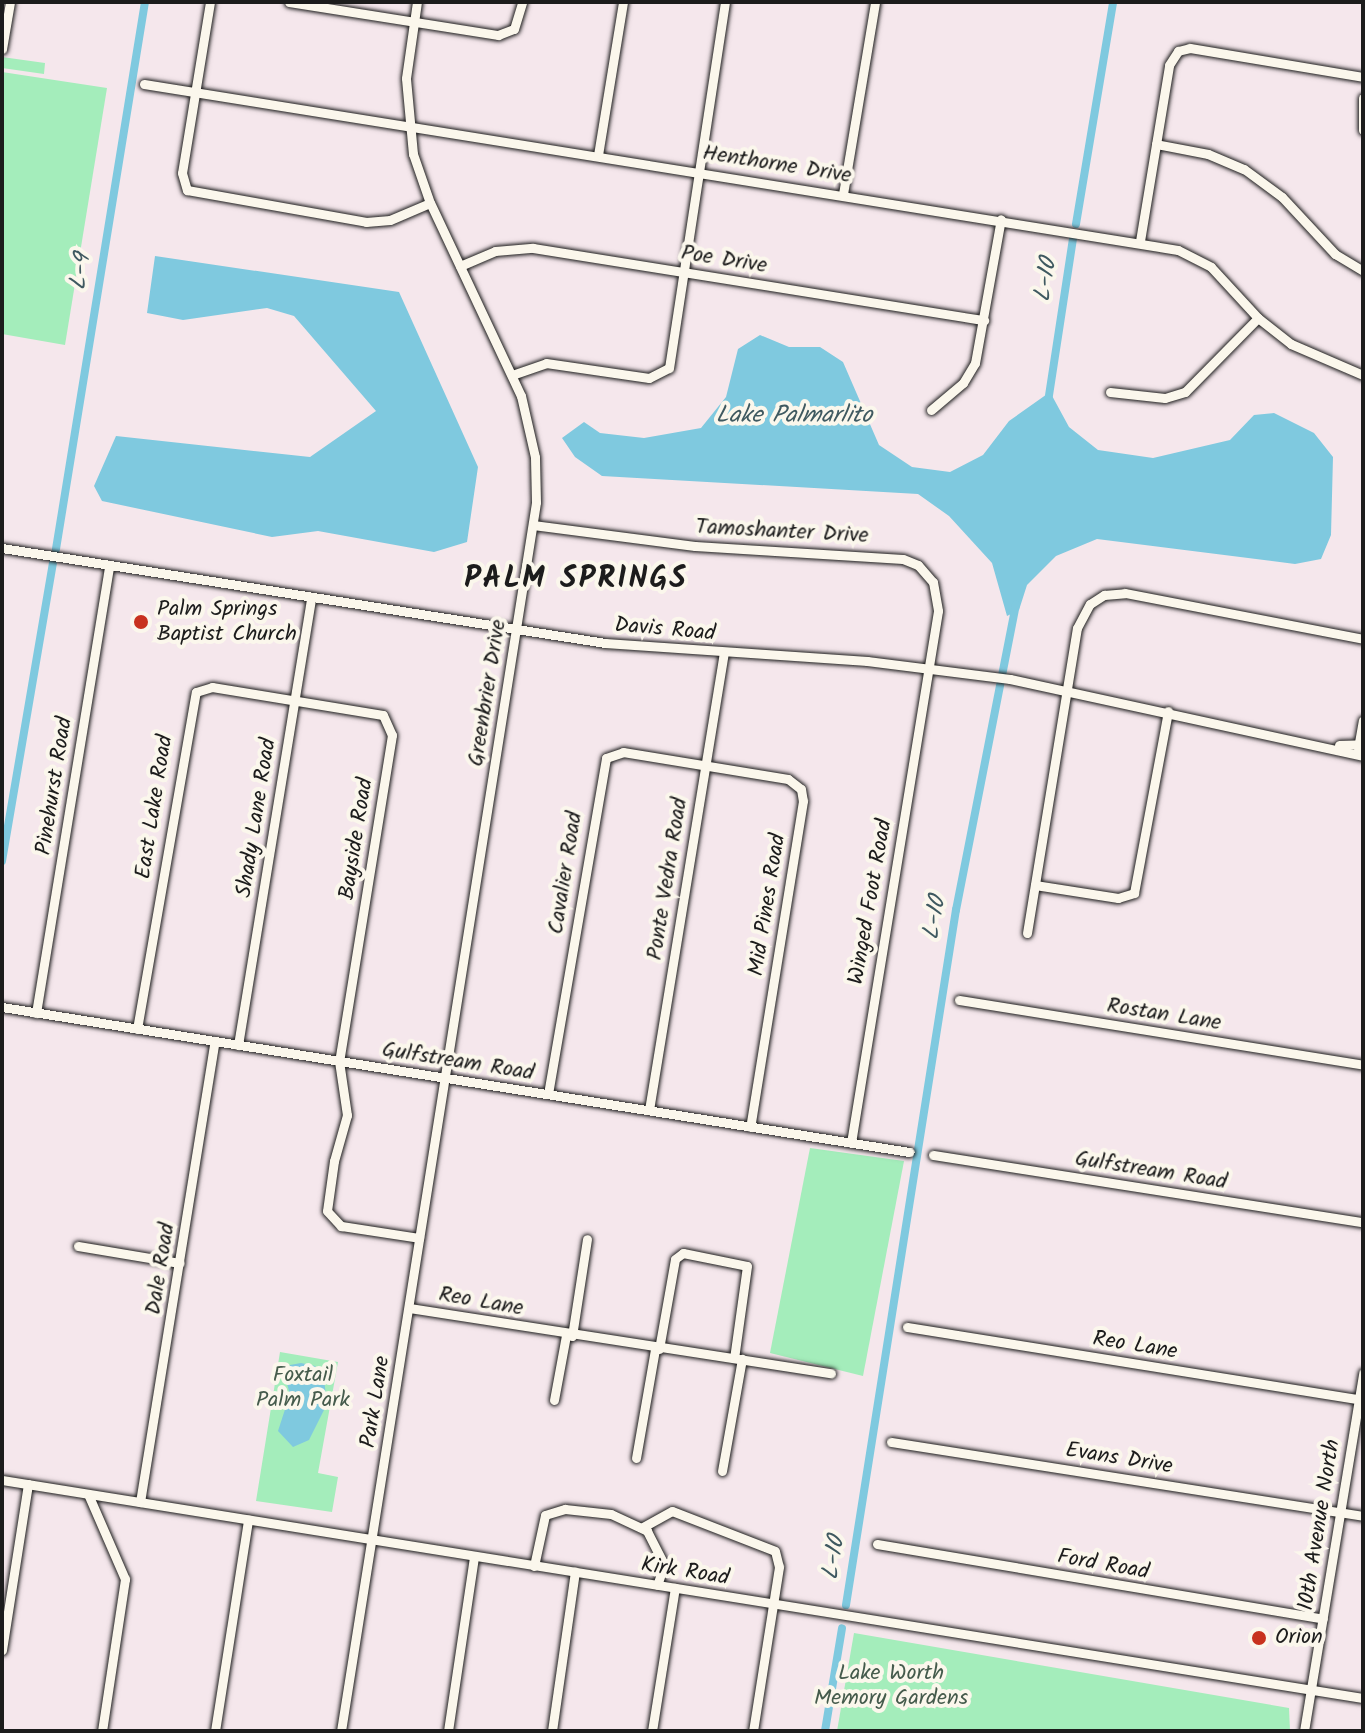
<!DOCTYPE html>
<style>
body{margin:0}
#map{position:relative;width:1365px;height:1733px;overflow:hidden;background:#f5e7ec;font-family:Kalam,sans-serif}
div>[style]{position:absolute}
.green>*{inset:0;background:#a4edbb}
.water>*{inset:0;background:#7fc9df}
.canal>*{height:8px;margin:-4px;padding:0 4px;transform-origin:4px;border-radius:4px;background:#7fc9df}
.roads{filter:drop-shadow(0 0 2px #1c1c1c) drop-shadow(0 0 2px #1c1c1c)}
.minor>*{height:9px;margin:-4.5px;padding:0 4.5px;transform-origin:4.5px;border-radius:4.5px;background:#fbf7ec}
.dots>*{width:22px;height:22px;translate:-50% -50%;box-sizing:border-box;border:4px solid #fbf7ec;border-radius:50%}
span{translate:-50% -50%;white-space:nowrap;text-align:center;line-height:1.15;-webkit-text-stroke:8px #fbf7ec;paint-order:stroke}
.street-label{font-size:22px;color:#1c1c1c}
.poi-label{font-size:22px;color:#1c1c1c}
.left{translate:0 -50%;text-align:left}
.park-label{font-size:22px;color:#455b4c}
.water-label{font-size:24px;color:#3f5960;font-style:italic}
.district-label{font-size:30px;color:#1c1c1c;font-weight:700;letter-spacing:2px}
.frame{position:absolute;inset:0;border:4px solid #1c1c1c;pointer-events:none}
</style>
<div id="map">
<div class="green">
<i style="clip-path:polygon(2px 57px,45px 63px,44px 74px,2px 68px)"></i>
<i style="clip-path:polygon(2px 72px,107px 88px,65px 345px,2px 334px)"></i>
<i style="clip-path:polygon(810px 1148px,904px 1161px,863px 1376px,770px 1353px)"></i>
<i style="clip-path:polygon(280px 1352px,338px 1362px,318px 1473px,338px 1477px,332px 1512px,256px 1501px)"></i>
<i style="clip-path:polygon(854px 1633px,1289px 1708px,1290px 1731px,837px 1731px)"></i>
</div>
<div class="water">
<i style="clip-path:polygon(155px 256px,399px 292px,478px 467px,467px 542px,434px 552px,318px 531px,272px 537px,102px 501px,94px 486px,116px 436px,310px 457px,376px 411px,294px 316px,267px 308px,183px 320px,147px 313px)"></i>
<i style="clip-path:polygon(760px 335px,789px 347px,820px 347px,843px 362px,879px 445px,912px 467px,950px 472px,983px 455px,1009px 421px,1050px 392px,1069px 427px,1098px 450px,1153px 458px,1230px 440px,1254px 415px,1274px 413px,1314px 433px,1333px 457px,1331px 535px,1321px 559px,1295px 564px,1097px 539px,1056px 556px,1027px 585px,1019px 610px,1007px 616px,992px 563px,949px 516px,918px 494px,602px 476px,575px 457px,562px 438px,584px 422px,600px 433px,644px 438px,701px 428px,726px 397px,738px 349px)"></i>
<i style="clip-path:polygon(301px 1363px,315px 1366px,324px 1379px,327px 1404px,309px 1440px,293px 1447px,278px 1431px,290px 1394px,284px 1374px,290px 1365px)"></i>
</div>
<div class="canal">
<i style="left:1076px;top:224px;width:225px;rotate:-80.5deg"></i>
<i style="left:1048px;top:402px;width:165px;rotate:-81.3deg"></i>
<i style="left:56px;top:549px;width:554px;rotate:-80.76deg"></i>
<i style="left:2px;top:861px;width:302px;rotate:-80.3deg"></i>
<i style="left:846px;top:1605px;width:704px;rotate:-81.01deg"></i>
<i style="left:956px;top:910px;width:311px;rotate:-78.9deg"></i>
<i style="left:825px;top:1731px;width:104px;rotate:-80.6deg"></i>
</div>
<div class="roads">
<div class="minor">
<i style="left:210px;top:2px;width:173px;rotate:99.3deg"></i>
<i style="left:182px;top:173px;width:18px;rotate:74deg"></i>
<i style="left:187px;top:190px;width:182px;rotate:10.1deg"></i>
<i style="left:366px;top:222px;width:24px;rotate:-5deg"></i>
<i style="left:390px;top:220px;width:43px;rotate:-23deg"></i>
<i style="left:289px;top:2px;width:212px;rotate:9deg"></i>
<i style="left:498px;top:35px;width:17px;rotate:-21deg"></i>
<i style="left:514px;top:29px;width:28px;rotate:-73deg"></i>
<i style="left:2px;top:49px;width:48px;rotate:-80.3deg"></i>
<i style="left:144px;top:84px;width:1047px;rotate:9.12deg"></i>
<i style="left:1178px;top:250px;width:37px;rotate:27deg"></i>
<i style="left:1211px;top:267px;width:69px;rotate:47.3deg"></i>
<i style="left:1258px;top:318px;width:42px;rotate:38.2deg"></i>
<i style="left:1291px;top:344px;width:78px;rotate:23.3deg"></i>
<i style="left:1363px;top:98px;width:32px;rotate:90deg"></i>
<i style="left:1156px;top:144px;width:53px;rotate:10.9deg"></i>
<i style="left:1208px;top:154px;width:39px;rotate:23deg"></i>
<i style="left:1244px;top:169px;width:47px;rotate:36.4deg"></i>
<i style="left:1282px;top:197px;width:78px;rotate:47.1deg"></i>
<i style="left:1335px;top:254px;width:33px;rotate:31deg"></i>
<i style="left:598px;top:155px;width:155px;rotate:-80.7deg"></i>
<i style="left:843px;top:194px;width:195px;rotate:-80.5deg"></i>
<i style="left:1140px;top:241px;width:178px;rotate:-80.6deg"></i>
<i style="left:1169px;top:65px;width:17px;rotate:-57deg"></i>
<i style="left:1178px;top:51px;width:12px;rotate:-14deg"></i>
<i style="left:1190px;top:48px;width:175px;rotate:9.5deg"></i>
<i style="left:460px;top:266px;width:38px;rotate:-23deg"></i>
<i style="left:495px;top:251px;width:38px;rotate:-5deg"></i>
<i style="left:533px;top:248px;width:457px;rotate:9.1deg"></i>
<i style="left:512px;top:375px;width:36px;rotate:-19deg"></i>
<i style="left:546px;top:363px;width:104px;rotate:8.3deg"></i>
<i style="left:649px;top:378px;width:22px;rotate:-27deg"></i>
<i style="left:669px;top:368px;width:370px;rotate:-81.3deg"></i>
<i style="left:1110px;top:392px;width:55px;rotate:6.2deg"></i>
<i style="left:1165px;top:398px;width:21px;rotate:-17deg"></i>
<i style="left:1185px;top:392px;width:104px;rotate:-45.4deg"></i>
<i style="left:931px;top:410px;width:42px;rotate:-40.2deg"></i>
<i style="left:963px;top:383px;width:23px;rotate:-59deg"></i>
<i style="left:975px;top:363px;width:146px;rotate:-79.8deg"></i>
<i style="left:533px;top:525px;width:163px;rotate:7.4deg"></i>
<i style="left:695px;top:546px;width:208px;rotate:3.6deg"></i>
<i style="left:903px;top:559px;width:16px;rotate:22deg"></i>
<i style="left:918px;top:565px;width:23px;rotate:49deg"></i>
<i style="left:933px;top:582px;width:29px;rotate:80deg"></i>
<i style="left:938px;top:611px;width:539px;rotate:99.29deg"></i>
<i style="left:2px;top:548px;width:610px;rotate:8.95deg"></i>
<i style="left:605px;top:643px;width:263px;rotate:3.9deg"></i>
<i style="left:867px;top:661px;width:144px;rotate:7.2deg"></i>
<i style="left:1010px;top:679px;width:361px;rotate:12.3deg"></i>
<i style="left:1339px;top:745px;width:24px;rotate:-2deg"></i>
<i style="left:1358px;top:748px;width:28px;rotate:-80deg"></i>
<i style="left:1035px;top:885px;width:84px;rotate:8.9deg"></i>
<i style="left:1118px;top:898px;width:17px;rotate:-17deg"></i>
<i style="left:1134px;top:893px;width:185px;rotate:-79.4deg"></i>
<i style="left:1027px;top:933px;width:309px;rotate:-80.7deg"></i>
<i style="left:1077px;top:628px;width:27px;rotate:-62deg"></i>
<i style="left:1090px;top:604px;width:17px;rotate:-33deg"></i>
<i style="left:1104px;top:595px;width:21px;rotate:-5deg"></i>
<i style="left:1125px;top:593px;width:242px;rotate:10.9deg"></i>
<i style="left:959px;top:1000px;width:409px;rotate:9.1deg"></i>
<i style="left:2px;top:1007px;width:919px;rotate:9.08deg"></i>
<i style="left:36px;top:1013px;width:454px;rotate:-80.7deg"></i>
<i style="left:137px;top:1029px;width:342px;rotate:-80.1deg"></i>
<i style="left:196px;top:692px;width:17px;rotate:-17deg"></i>
<i style="left:212px;top:687px;width:173px;rotate:9.3deg"></i>
<i style="left:383px;top:715px;width:22px;rotate:66deg"></i>
<i style="left:392px;top:735px;width:330px;rotate:99.2deg"></i>
<i style="left:339px;top:1061px;width:55px;rotate:81.6deg"></i>
<i style="left:347px;top:1115px;width:48px;rotate:105.8deg"></i>
<i style="left:334px;top:1161px;width:50px;rotate:98deg"></i>
<i style="left:327px;top:1211px;width:21px;rotate:47deg"></i>
<i style="left:341px;top:1226px;width:79px;rotate:8.7deg"></i>
<i style="left:238px;top:1045px;width:454px;rotate:-80.7deg"></i>
<i style="left:548px;top:1094px;width:341px;rotate:-80.2deg"></i>
<i style="left:606px;top:758px;width:18px;rotate:-19deg"></i>
<i style="left:623px;top:752px;width:167px;rotate:9.3deg"></i>
<i style="left:788px;top:779px;width:16px;rotate:38deg"></i>
<i style="left:801px;top:789px;width:12px;rotate:81deg"></i>
<i style="left:803px;top:801px;width:330px;rotate:99.2deg"></i>
<i style="left:649px;top:1110px;width:462px;rotate:-80.7deg"></i>
<i style="left:933px;top:1155px;width:435px;rotate:8.9deg"></i>
<i style="left:78px;top:1246px;width:103px;rotate:9.5deg"></i>
<i style="left:409px;top:1308px;width:427px;rotate:8.8deg"></i>
<i style="left:907px;top:1327px;width:462px;rotate:9.1deg"></i>
<i style="left:572px;top:1336px;width:98px;rotate:-81.2deg"></i>
<i style="left:659px;top:1349px;width:91px;rotate:-79.9deg"></i>
<i style="left:675px;top:1259px;width:10px;rotate:-37deg"></i>
<i style="left:683px;top:1253px;width:65px;rotate:11.5deg"></i>
<i style="left:747px;top:1266px;width:93px;rotate:98deg"></i>
<i style="left:554px;top:1400px;width:66px;rotate:-79.5deg"></i>
<i style="left:891px;top:1442px;width:478px;rotate:8.9deg"></i>
<i style="left:636px;top:1458px;width:111px;rotate:-80.1deg"></i>
<i style="left:722px;top:1471px;width:114px;rotate:-79.9deg"></i>
<i style="left:2px;top:1480px;width:1378px;rotate:9.1deg"></i>
<i style="left:88px;top:1494px;width:93px;rotate:66.5deg"></i>
<i style="left:125px;top:1579px;width:154px;rotate:98.6deg"></i>
<i style="left:140px;top:1502px;width:467px;rotate:-80.8deg"></i>
<i style="left:643px;top:1527px;width:33px;rotate:-29deg"></i>
<i style="left:672px;top:1511px;width:110px;rotate:21.2deg"></i>
<i style="left:775px;top:1551px;width:16px;rotate:76deg"></i>
<i style="left:779px;top:1567px;width:166px;rotate:99deg"></i>
<i style="left:877px;top:1544px;width:452px;rotate:9.5deg"></i>
<i style="left:534px;top:1566px;width:52px;rotate:-77.8deg"></i>
<i style="left:545px;top:1515px;width:21px;rotate:-17deg"></i>
<i style="left:565px;top:1509px;width:46px;rotate:6.2deg"></i>
<i style="left:611px;top:1514px;width:40px;rotate:25deg"></i>
<i style="left:647px;top:1531px;width:38px;rotate:63deg"></i>
<i style="left:664px;top:1565px;width:21px;rotate:109deg"></i>
<i style="left:2px;top:1650px;width:168px;rotate:-81.1deg"></i>
<i style="left:215px;top:1731px;width:214px;rotate:-81.1deg"></i>
<i style="left:341px;top:1731px;width:1244px;rotate:-80.98deg"></i>
<i style="left:536px;top:502px;width:45px;rotate:-91.3deg"></i>
<i style="left:535px;top:457px;width:63px;rotate:-102.9deg"></i>
<i style="left:521px;top:396px;width:213px;rotate:-115.2deg"></i>
<i style="left:430px;top:203px;width:52px;rotate:-109.1deg"></i>
<i style="left:413px;top:154px;width:76px;rotate:-95.3deg"></i>
<i style="left:406px;top:78px;width:77px;rotate:-81.8deg"></i>
<i style="left:448px;top:1731px;width:177px;rotate:-81.5deg"></i>
<i style="left:552px;top:1731px;width:161px;rotate:-81.8deg"></i>
<i style="left:652px;top:1731px;width:145px;rotate:-80.9deg"></i>
<i style="left:1304px;top:1731px;width:363px;rotate:-80.6deg"></i>
</div>
</div>
<div class="dots">
<i style="left:141px;top:622px;background:#c8321e"></i>
<i style="left:1259px;top:1638px;background:#c8321e"></i>
</div>
<div class="street-label">
<span style="left:777px;top:165px;rotate:9deg">Henthorne Drive</span>
<span style="left:724px;top:260px;rotate:9deg">Poe Drive</span>
<span style="left:782px;top:532px;rotate:3deg">Tamoshanter Drive</span>
<span style="left:665px;top:630px;rotate:5deg">Davis Road</span>
<span style="left:488px;top:693px;rotate:-81deg">Greenbrier Drive</span>
<span style="left:55px;top:786px;rotate:-81deg">Pinehurst Road</span>
<span style="left:155px;top:807px;rotate:-81deg">East Lake Road</span>
<span style="left:257px;top:818px;rotate:-81deg">Shady Lane Road</span>
<span style="left:357px;top:839px;rotate:-81deg">Bayside Road</span>
<span style="left:566px;top:873px;rotate:-81deg">Cavalier Road</span>
<span style="left:668px;top:879px;rotate:-81deg">Ponte Vedra Road</span>
<span style="left:871px;top:902px;rotate:-80deg">Winged Foot Road</span>
<span style="left:768px;top:905px;rotate:-81deg">Mid Pines Road</span>
<span style="left:1164px;top:1015px;rotate:9deg">Rostan Lane</span>
<span style="left:458px;top:1062px;rotate:9deg">Gulfstream Road</span>
<span style="left:1151px;top:1171px;rotate:9deg">Gulfstream Road</span>
<span style="left:161px;top:1269px;rotate:-81deg">Dale Road</span>
<span style="left:481px;top:1302px;rotate:10deg">Reo Lane</span>
<span style="left:1135px;top:1346px;rotate:9deg">Reo Lane</span>
<span style="left:376px;top:1402px;rotate:-81deg">Park Lane</span>
<span style="left:1119px;top:1459px;rotate:9deg">Evans Drive</span>
<span style="left:1320px;top:1525px;rotate:-81deg">10th Avenue North</span>
<span style="left:1103px;top:1565px;rotate:10deg">Ford Road</span>
<span style="left:685px;top:1572px;rotate:9deg">Kirk Road</span>
</div>
<div class="poi-label">
<span class="left" style="left:157px;top:622px">Palm Springs<br>Baptist Church</span>
<span class="left" style="left:1275px;top:1638px">Orion</span>
</div>
<div class="park-label">
<span style="left:303px;top:1388px">Foxtail<br>Palm Park</span>
<span style="left:891px;top:1686px">Lake Worth<br>Memory Gardens</span>
</div>
<div class="water-label">
<span style="left:81px;top:272px;rotate:-81deg">L-9</span>
<span style="left:1046px;top:280px;rotate:-81deg">L-10</span>
<span style="left:794px;top:416px">Lake Palmarlito</span>
<span style="left:935px;top:918px;rotate:-80deg">L-10</span>
<span style="left:834px;top:1558px;rotate:-81deg">L-10</span>
</div>
<div class="district-label">
<span style="left:576px;top:579px">PALM SPRINGS</span>
</div>
<div class="frame"></div>
</div>
